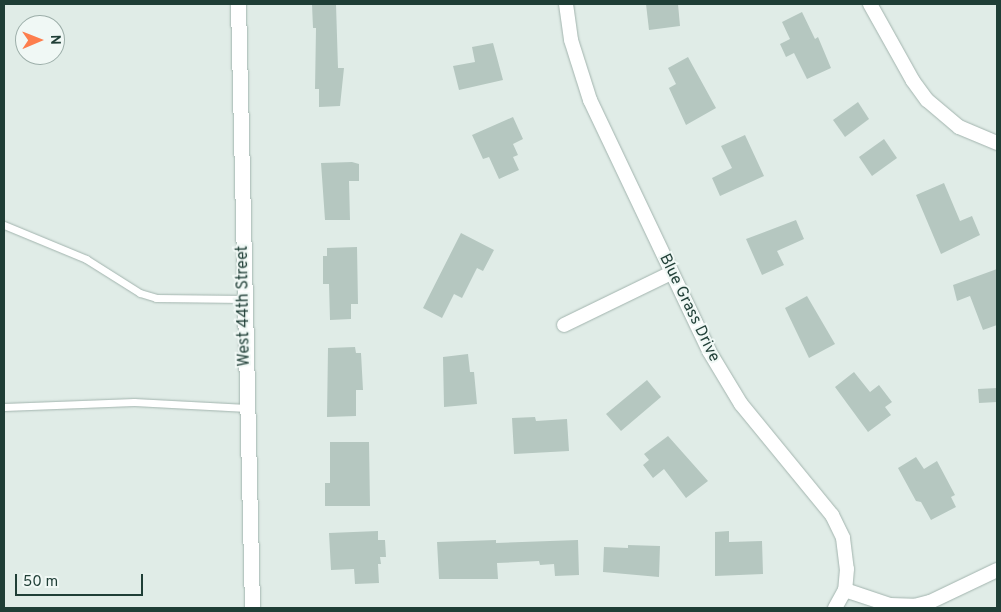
<!DOCTYPE html>
<style>
body{margin:0}
#map{position:relative;width:1001px;height:612px;overflow:hidden;background:#e0ece7;font-family:Overpass,sans-serif}
div>[style]{position:absolute}
.building>*{inset:0;background:#b5c7c0}
.roads{filter:drop-shadow(0 0 1px #a2b4ae) drop-shadow(0 0 1px #a2b4ae)}
.service>*{height:7px;margin:-3.5px;padding:0 3.5px;transform-origin:3.5px;border-radius:3.5px;background:#fff}
.minor>*{height:14px;margin:-7px;padding:0 7px;transform-origin:7px;border-radius:7px;background:#fff}
.tertiary>*{height:15px;margin:-7.5px;padding:0 7.5px;transform-origin:7.5px;border-radius:7.5px;background:#fff}
span{translate:-50% -50%;white-space:nowrap;text-align:center;line-height:1.15;-webkit-text-stroke:4px #f0f8f5;paint-order:stroke}
.street-label{font-size:16px;color:#1f3e36}
.frame{position:absolute;inset:0;border:5px solid #1f3e36;pointer-events:none}
.north{position:absolute;left:15px;top:15px;width:50px;height:50px;box-sizing:border-box;background:#f0f8f5;border:1px solid #9caea9;border-radius:50%;rotate:89deg;font-size:14px;font-weight:700;line-height:20px;text-align:center;color:#1f3e36}
.north::after{content:'';display:block;margin:auto;width:18px;height:22px;background:#fd7e4d;clip-path:polygon(50% 0,100% 100%,50% 72%,0 100%)}
.scale{position:absolute;left:15px;top:574px;width:128px;height:22px;box-sizing:border-box;border:2px solid #1f3e36;border-top:0;padding-left:6px;font-size:15px;line-height:18px;white-space:nowrap;color:#1f3e36;-webkit-text-stroke:4px #f0f8f5;paint-order:stroke}
</style>
<div id="map">
<div class="building">
<i style="clip-path:polygon(312px 4px,336px 4px,338px 68px,344px 68px,340px 106px,319px 107px,319px 89px,315px 89px,316px 28px,313px 28px)"></i>
<i style="clip-path:polygon(646px 4px,678px 4px,680px 26px,649px 30px)"></i>
<i style="clip-path:polygon(802px 12px,815px 39px,818px 37px,831px 68px,807px 79px,794px 53px,786px 57px,780px 44px,790px 39px,782px 22px)"></i>
<i style="clip-path:polygon(493px 43px,503px 80px,459px 90px,453px 66px,475px 62px,472px 47px)"></i>
<i style="clip-path:polygon(688px 57px,716px 108px,686px 125px,669px 88px,676px 84px,668px 68px)"></i>
<i style="clip-path:polygon(858px 102px,869px 119px,845px 137px,833px 120px)"></i>
<i style="clip-path:polygon(513px 117px,523px 139px,513px 144px,518px 155px,513px 157px,519px 170px,499px 179px,489px 157px,483px 159px,472px 135px)"></i>
<i style="clip-path:polygon(745px 135px,764px 176px,720px 196px,712px 178px,732px 168px,721px 146px)"></i>
<i style="clip-path:polygon(884px 139px,897px 158px,872px 176px,859px 157px)"></i>
<i style="clip-path:polygon(352px 162px,359px 164px,359px 181px,349px 181px,350px 220px,325px 220px,321px 163px)"></i>
<i style="clip-path:polygon(944px 183px,960px 221px,972px 216px,980px 235px,941px 254px,916px 195px)"></i>
<i style="clip-path:polygon(796px 220px,804px 239px,777px 251px,784px 265px,762px 275px,746px 239px)"></i>
<i style="clip-path:polygon(461px 233px,494px 250px,483px 271px,477px 268px,462px 298px,454px 294px,442px 318px,423px 308px)"></i>
<i style="clip-path:polygon(357px 247px,358px 304px,351px 304px,351px 319px,330px 320px,329px 284px,323px 284px,323px 256px,327px 256px,327px 248px)"></i>
<i style="clip-path:polygon(997px 269px,997px 325px,983px 330px,970px 296px,957px 301px,953px 285px)"></i>
<i style="clip-path:polygon(807px 296px,835px 344px,809px 358px,785px 308px)"></i>
<i style="clip-path:polygon(355px 347px,356px 353px,361px 353px,363px 390px,356px 390px,356px 416px,327px 417px,328px 348px)"></i>
<i style="clip-path:polygon(468px 354px,470px 372px,474px 372px,477px 404px,444px 407px,443px 357px)"></i>
<i style="clip-path:polygon(854px 372px,870px 392px,879px 385px,892px 402px,885px 407px,891px 415px,868px 432px,835px 387px)"></i>
<i style="clip-path:polygon(647px 380px,661px 397px,621px 431px,606px 414px)"></i>
<i style="clip-path:polygon(997px 388px,997px 402px,979px 403px,978px 389px)"></i>
<i style="clip-path:polygon(535px 417px,536px 421px,567px 419px,569px 451px,514px 454px,512px 418px)"></i>
<i style="clip-path:polygon(668px 436px,708px 481px,686px 498px,664px 469px,653px 478px,643px 465px,649px 460px,644px 454px)"></i>
<i style="clip-path:polygon(330px 442px,369px 442px,370px 506px,325px 506px,325px 483px,330px 483px)"></i>
<i style="clip-path:polygon(916px 457px,924px 469px,937px 461px,955px 495px,951px 497px,956px 507px,931px 520px,921px 502px,916px 501px,898px 468px)"></i>
<i style="clip-path:polygon(378px 531px,378px 540px,385px 540px,386px 557px,380px 557px,381px 564px,378px 564px,379px 583px,355px 584px,354px 569px,331px 570px,329px 533px)"></i>
<i style="clip-path:polygon(729px 531px,729px 542px,762px 541px,763px 574px,715px 576px,715px 532px)"></i>
<i style="clip-path:polygon(496px 540px,496px 543px,578px 540px,579px 575px,555px 576px,554px 564px,540px 565px,539px 561px,497px 563px,498px 579px,439px 579px,437px 542px)"></i>
<i style="clip-path:polygon(628px 545px,660px 546px,659px 577px,603px 572px,604px 547px,628px 548px)"></i>
</div>
<div class="roads">
<div class="service">
<i style="left:4px;top:225px;width:89px;rotate:22.5deg"></i>
<i style="left:86px;top:259px;width:64px;rotate:32.2deg"></i>
<i style="left:140px;top:293px;width:17px;rotate:17deg"></i>
<i style="left:156px;top:298px;width:88px;rotate:0.7deg"></i>
<i style="left:4px;top:407px;width:130px;rotate:-2.2deg"></i>
<i style="left:134px;top:402px;width:113px;rotate:3deg"></i>
</div>
<div class="minor">
<i style="left:566px;top:4px;width:36px;rotate:82deg"></i>
<i style="left:571px;top:40px;width:63px;rotate:72.4deg"></i>
<i style="left:590px;top:100px;width:278px;rotate:64.6deg"></i>
<i style="left:709px;top:351px;width:62px;rotate:58.9deg"></i>
<i style="left:741px;top:404px;width:144px;rotate:50.7deg"></i>
<i style="left:832px;top:515px;width:25px;rotate:64deg"></i>
<i style="left:843px;top:538px;width:31px;rotate:83deg"></i>
<i style="left:847px;top:569px;width:21px;rotate:95deg"></i>
<i style="left:845px;top:590px;width:21px;rotate:119deg"></i>
<i style="left:870px;top:4px;width:88px;rotate:60.8deg"></i>
<i style="left:913px;top:81px;width:24px;rotate:54deg"></i>
<i style="left:927px;top:100px;width:42px;rotate:40.2deg"></i>
<i style="left:959px;top:127px;width:41px;rotate:22.8deg"></i>
<i style="left:564px;top:325px;width:119px;rotate:-25.9deg"></i>
<i style="left:845px;top:590px;width:47px;rotate:18.4deg"></i>
<i style="left:890px;top:605px;width:24px;rotate:2deg"></i>
<i style="left:914px;top:606px;width:16px;rotate:-14deg"></i>
<i style="left:930px;top:602px;width:74px;rotate:-25.5deg"></i>
</div>
<div class="tertiary">
<i style="left:238px;top:4px;width:604px;rotate:88.67deg"></i>
</div>
</div>
<div class="street-label">
<span style="left:244px;top:306px;rotate:-91deg">West 44th Street</span>
<span style="left:689px;top:308px;rotate:64deg">Blue Grass Drive</span>
</div>
<div class="frame"></div>
<div class="north">N</div>
<div class="scale">50 m</div>
</div>
